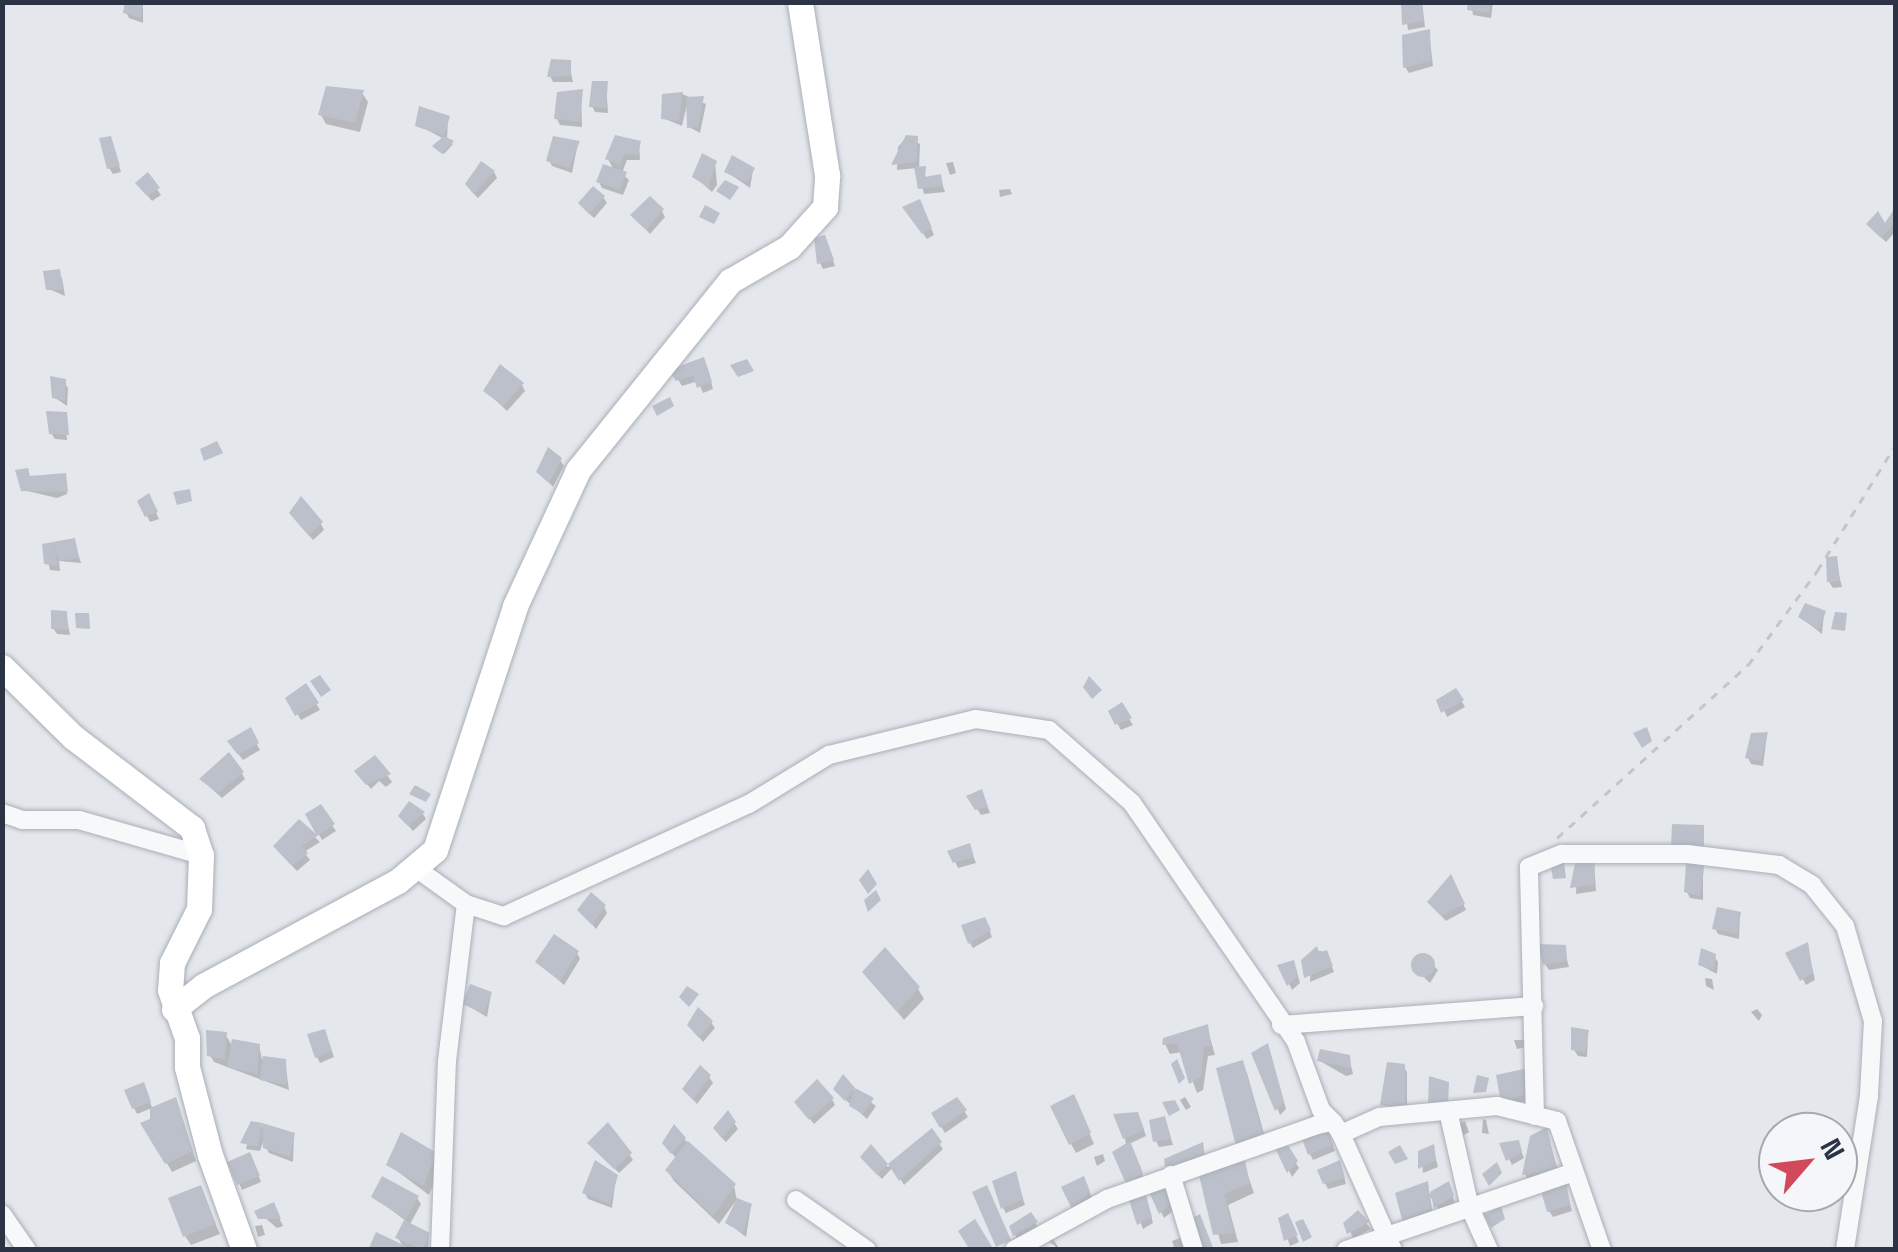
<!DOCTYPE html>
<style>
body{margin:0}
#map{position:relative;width:1898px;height:1252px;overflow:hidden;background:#e4e7ec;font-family:"Space Grotesk",sans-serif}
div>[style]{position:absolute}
.shadow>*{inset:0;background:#0003}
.building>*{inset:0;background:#bbc0ca}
.round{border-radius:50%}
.path>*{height:2.5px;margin-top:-1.25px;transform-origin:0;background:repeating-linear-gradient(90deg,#c2c5cb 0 8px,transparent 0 16px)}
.roads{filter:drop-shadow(0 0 2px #a9aeb7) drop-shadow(0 0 2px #a9aeb7)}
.street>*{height:18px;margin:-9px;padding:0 9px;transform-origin:9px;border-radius:9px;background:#f7f8fa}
.secondary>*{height:25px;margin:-12.5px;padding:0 12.5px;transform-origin:12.5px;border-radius:12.5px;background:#fff}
span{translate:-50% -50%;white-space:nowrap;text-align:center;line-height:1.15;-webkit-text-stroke:10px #f4f6f9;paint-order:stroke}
.frame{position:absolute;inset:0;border:5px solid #2b3445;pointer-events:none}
.north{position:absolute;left:1758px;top:1112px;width:100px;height:100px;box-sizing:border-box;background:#f4f6f9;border:2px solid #a4a8b1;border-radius:50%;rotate:62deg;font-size:28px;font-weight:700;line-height:40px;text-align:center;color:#2b3445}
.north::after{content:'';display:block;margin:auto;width:35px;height:45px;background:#d1495b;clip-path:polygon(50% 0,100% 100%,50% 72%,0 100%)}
</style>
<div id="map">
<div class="shadow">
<i style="clip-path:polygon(143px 2px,143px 23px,129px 18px,126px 12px)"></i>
<i style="clip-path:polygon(1404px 2px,1422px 2px,1425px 27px,1408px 30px)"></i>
<i style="clip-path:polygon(1471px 2px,1493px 2px,1491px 18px,1473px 15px)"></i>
<i style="clip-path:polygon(1429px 32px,1433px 66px,1409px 73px,1405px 67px)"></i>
<i style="clip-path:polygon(569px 63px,573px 82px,553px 82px,550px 76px)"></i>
<i style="clip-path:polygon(606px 84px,608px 113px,595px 112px,592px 106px)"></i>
<i style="clip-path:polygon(581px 92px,582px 127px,560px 125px,557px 119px)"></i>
<i style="clip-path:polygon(362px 93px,368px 102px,360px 132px,326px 124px,321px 115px)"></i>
<i style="clip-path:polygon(682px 94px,706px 104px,700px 133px,689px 127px,688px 100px,682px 126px,663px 118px)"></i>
<i style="clip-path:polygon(448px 118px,447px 140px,453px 144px,444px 154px,436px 148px,444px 139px,418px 125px)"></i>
<i style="clip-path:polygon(907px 137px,920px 144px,919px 169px,928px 179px,940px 177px,945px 192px,924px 194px,917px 168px,897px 170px,898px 147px)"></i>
<i style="clip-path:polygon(110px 139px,121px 172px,113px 174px,109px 168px)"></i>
<i style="clip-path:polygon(578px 143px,572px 173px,552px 166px,549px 160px)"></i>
<i style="clip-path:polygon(639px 143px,640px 160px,627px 160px,622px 173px,629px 180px,623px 195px,602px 188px,599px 182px,614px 170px,608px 159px)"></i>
<i style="clip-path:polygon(953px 162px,956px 173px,950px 175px,946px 163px)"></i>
<i style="clip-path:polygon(715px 163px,717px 185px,712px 192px,695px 177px)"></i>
<i style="clip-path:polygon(753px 170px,750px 188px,727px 172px)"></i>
<i style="clip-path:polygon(494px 172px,497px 178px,478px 198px,471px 191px)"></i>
<i style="clip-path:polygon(147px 175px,161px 195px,152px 201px,142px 189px)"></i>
<i style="clip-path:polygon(999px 190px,1010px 189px,1012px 194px,1000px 197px)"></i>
<i style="clip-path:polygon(603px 197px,607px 203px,594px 218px,584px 209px)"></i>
<i style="clip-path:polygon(922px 207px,934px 235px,927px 239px,909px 214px)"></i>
<i style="clip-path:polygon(662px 211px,665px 217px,650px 234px,633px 216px)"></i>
<i style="clip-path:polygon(1895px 211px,1896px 231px,1886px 242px,1873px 230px,1885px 228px)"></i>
<i style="clip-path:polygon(827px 244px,835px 266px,823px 269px,820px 263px)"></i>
<i style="clip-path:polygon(58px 272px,62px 278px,65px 296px,49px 289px)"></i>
<i style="clip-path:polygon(707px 366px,713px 389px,703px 393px,698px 381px,682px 386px,673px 371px)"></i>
<i style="clip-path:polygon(64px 382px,68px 388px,67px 406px,54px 397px)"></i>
<i style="clip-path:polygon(522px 385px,525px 391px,507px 411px,486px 391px)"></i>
<i style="clip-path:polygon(65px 417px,67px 440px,55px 439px,51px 433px)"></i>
<i style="clip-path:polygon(560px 460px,564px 466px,553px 487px,539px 472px)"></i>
<i style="clip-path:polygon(65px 477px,67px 494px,57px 498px,23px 490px,29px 478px)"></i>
<i style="clip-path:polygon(148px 496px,159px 519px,150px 522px,140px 501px)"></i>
<i style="clip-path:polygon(295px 519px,321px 524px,324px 530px,313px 540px)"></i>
<i style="clip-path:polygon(74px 541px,81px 563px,59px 561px,60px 571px,50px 570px,45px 547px)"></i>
<i style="clip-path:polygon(1835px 559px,1842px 587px,1833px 588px,1829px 582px)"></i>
<i style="clip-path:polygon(1824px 613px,1822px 634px,1800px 617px)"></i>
<i style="clip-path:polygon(66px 614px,70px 635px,57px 634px,53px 628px)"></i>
<i style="clip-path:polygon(306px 687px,320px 710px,301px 720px,288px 698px)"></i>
<i style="clip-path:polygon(1456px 691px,1465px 707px,1447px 717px,1440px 701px)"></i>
<i style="clip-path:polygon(1121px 706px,1133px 725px,1121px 730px,1111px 712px)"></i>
<i style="clip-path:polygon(250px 731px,260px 750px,243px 760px,233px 747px)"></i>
<i style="clip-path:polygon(1767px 735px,1763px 766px,1751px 764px,1748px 758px)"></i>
<i style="clip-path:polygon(375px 758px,392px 782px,386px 787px,379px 781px,371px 789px,361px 777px)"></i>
<i style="clip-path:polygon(242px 774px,245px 779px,222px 798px,202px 780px)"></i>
<i style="clip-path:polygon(970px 797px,984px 798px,990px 813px,981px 815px)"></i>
<i style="clip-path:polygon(320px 807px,336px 831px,322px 840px,308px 815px)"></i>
<i style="clip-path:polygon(423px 814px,426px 819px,413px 831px,405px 822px)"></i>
<i style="clip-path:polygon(299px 822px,320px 842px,304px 852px,310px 860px,297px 871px,279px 852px)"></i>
<i style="clip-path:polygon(969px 846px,976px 863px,958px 868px,951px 853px)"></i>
<i style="clip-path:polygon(1594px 864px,1596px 891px,1576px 894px,1577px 865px)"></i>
<i style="clip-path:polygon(1703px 865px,1703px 900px,1690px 898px,1687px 892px)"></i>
<i style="clip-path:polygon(1451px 878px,1466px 910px,1446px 921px,1434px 908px)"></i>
<i style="clip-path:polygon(604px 907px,607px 913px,596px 929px,580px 910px)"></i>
<i style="clip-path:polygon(1740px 914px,1739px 939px,1718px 934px,1715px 928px)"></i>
<i style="clip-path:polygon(988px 926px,992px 937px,973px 948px,970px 943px)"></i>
<i style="clip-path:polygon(1807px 945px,1815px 980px,1806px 985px,1789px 954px)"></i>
<i style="clip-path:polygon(1564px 948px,1569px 967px,1549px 970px,1545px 964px)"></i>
<i style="clip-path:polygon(1312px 950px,1326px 952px,1334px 972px,1310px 982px)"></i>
<i style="clip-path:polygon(577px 953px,580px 959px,564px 985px,538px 962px)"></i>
<i style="clip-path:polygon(1421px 954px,1438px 970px,1430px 983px,1411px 965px)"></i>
<i style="clip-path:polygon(1714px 956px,1718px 962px,1717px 974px,1700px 965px)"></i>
<i style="clip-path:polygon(1281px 967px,1296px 969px,1300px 983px,1292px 990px)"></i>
<i style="clip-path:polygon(865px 972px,918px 989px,924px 999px,904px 1020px)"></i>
<i style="clip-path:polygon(1705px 978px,1712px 979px,1714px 990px,1706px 986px)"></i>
<i style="clip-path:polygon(491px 994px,487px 1017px,465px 1004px)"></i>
<i style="clip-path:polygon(1757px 1009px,1762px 1015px,1759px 1021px,1751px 1012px)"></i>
<i style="clip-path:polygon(711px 1022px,715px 1028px,703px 1042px,694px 1031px)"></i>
<i style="clip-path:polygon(1207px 1027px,1215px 1055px,1208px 1056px,1203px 1090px,1197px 1093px,1182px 1052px,1170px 1054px,1165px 1044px)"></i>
<i style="clip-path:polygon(1588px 1032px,1587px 1057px,1578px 1056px,1574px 1050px)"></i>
<i style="clip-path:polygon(225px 1034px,233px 1047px,259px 1046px,262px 1059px,285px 1062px,289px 1090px,214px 1062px,210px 1055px)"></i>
<i style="clip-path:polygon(327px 1038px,334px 1057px,320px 1063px,317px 1057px)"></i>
<i style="clip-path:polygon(1514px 1040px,1527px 1040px,1527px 1047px,1517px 1049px)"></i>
<i style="clip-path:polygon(1270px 1052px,1286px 1109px,1280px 1115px,1254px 1054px)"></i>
<i style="clip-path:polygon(1349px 1057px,1353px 1074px,1346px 1076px,1320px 1061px)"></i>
<i style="clip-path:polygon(1242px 1063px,1247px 1073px,1268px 1148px,1219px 1070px)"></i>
<i style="clip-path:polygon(1403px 1066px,1407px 1072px,1407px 1114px,1382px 1104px)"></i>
<i style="clip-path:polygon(1526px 1071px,1532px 1098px,1507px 1108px,1504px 1102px)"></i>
<i style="clip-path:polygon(709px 1077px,713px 1083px,697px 1104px,689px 1095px)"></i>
<i style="clip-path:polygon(853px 1089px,876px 1106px,867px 1119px,840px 1095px)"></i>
<i style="clip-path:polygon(146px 1091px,153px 1110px,175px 1100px,196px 1161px,172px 1172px,144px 1124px,152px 1120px,152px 1108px,137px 1114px,134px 1108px)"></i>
<i style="clip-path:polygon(1185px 1097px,1191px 1107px,1186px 1110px,1180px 1100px)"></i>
<i style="clip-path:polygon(832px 1099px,835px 1105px,814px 1124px,801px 1108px)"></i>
<i style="clip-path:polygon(957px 1100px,968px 1117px,945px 1133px,934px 1114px)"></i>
<i style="clip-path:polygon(1078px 1107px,1094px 1144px,1076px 1153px,1071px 1144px)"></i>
<i style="clip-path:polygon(728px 1114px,738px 1129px,726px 1142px,719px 1135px)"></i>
<i style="clip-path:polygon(1483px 1119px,1486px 1120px,1489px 1134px,1482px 1133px)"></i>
<i style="clip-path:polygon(1141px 1121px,1146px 1136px,1129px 1144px,1145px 1180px,1132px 1190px,1125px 1138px)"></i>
<i style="clip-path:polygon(1465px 1121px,1469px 1132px,1461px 1137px,1457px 1125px)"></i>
<i style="clip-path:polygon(252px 1124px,294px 1135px,293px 1162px,269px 1153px,263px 1142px,260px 1151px,246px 1149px)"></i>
<i style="clip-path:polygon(1167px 1125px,1173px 1145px,1159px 1147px,1156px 1141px)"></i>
<i style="clip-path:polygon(1546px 1130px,1561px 1180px,1530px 1184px,1525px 1174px)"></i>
<i style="clip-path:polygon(931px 1132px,943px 1149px,904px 1185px,893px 1167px,882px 1179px,866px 1163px,871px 1148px,888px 1167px)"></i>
<i style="clip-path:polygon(1330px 1137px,1335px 1151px,1313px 1160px,1310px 1154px)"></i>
<i style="clip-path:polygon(684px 1139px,734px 1186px,737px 1200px,751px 1206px,746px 1237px,728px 1223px,735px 1202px,719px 1224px,674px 1181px,668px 1171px,677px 1160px,669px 1149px)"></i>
<i style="clip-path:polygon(1518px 1143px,1524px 1158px,1512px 1165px,1503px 1145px)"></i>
<i style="clip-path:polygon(590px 1144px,629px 1154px,633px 1160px,619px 1173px)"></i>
<i style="clip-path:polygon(1285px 1146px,1299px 1168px,1292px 1177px,1279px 1149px)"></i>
<i style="clip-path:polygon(1433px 1147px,1438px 1167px,1423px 1173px,1421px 1152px)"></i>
<i style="clip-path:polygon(1103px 1154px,1105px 1161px,1097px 1166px,1094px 1157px)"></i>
<i style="clip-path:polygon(435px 1155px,441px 1165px,429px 1195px,389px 1165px)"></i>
<i style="clip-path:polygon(253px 1161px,261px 1182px,242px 1190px,230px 1163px)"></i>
<i style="clip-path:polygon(1244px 1164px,1254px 1193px,1228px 1205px,1238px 1242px,1221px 1244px,1201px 1173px)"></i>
<i style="clip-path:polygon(1342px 1169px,1346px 1184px,1328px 1189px,1325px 1183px)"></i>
<i style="clip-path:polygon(1015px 1174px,1025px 1205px,1006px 1213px,1003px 1208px)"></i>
<i style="clip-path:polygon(616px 1177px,612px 1208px,588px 1199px,585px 1193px)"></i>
<i style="clip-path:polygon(1565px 1183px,1572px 1211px,1553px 1217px,1549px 1211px)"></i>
<i style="clip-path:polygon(1087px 1184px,1092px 1199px,1077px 1213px,1065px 1188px)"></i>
<i style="clip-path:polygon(1448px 1184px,1455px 1203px,1440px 1212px,1430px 1196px,1433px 1215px,1409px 1228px,1426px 1185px,1430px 1195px)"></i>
<i style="clip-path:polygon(200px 1188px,220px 1234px,191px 1245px,185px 1236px)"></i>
<i style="clip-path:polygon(1167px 1192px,1174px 1210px,1164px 1218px,1152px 1193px)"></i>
<i style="clip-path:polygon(1130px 1196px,1146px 1197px,1153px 1223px,1143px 1229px)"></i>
<i style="clip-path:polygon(374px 1197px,417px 1198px,421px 1204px,409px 1226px,429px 1235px,428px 1250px,404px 1248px,398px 1238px,406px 1221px)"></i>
<i style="clip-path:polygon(273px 1205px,283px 1226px,277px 1228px,258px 1212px)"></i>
<i style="clip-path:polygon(1358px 1213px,1371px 1229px,1353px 1238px,1346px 1223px)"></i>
<i style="clip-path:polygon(1030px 1215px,1039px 1229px,1018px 1240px,1015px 1235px)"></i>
<i style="clip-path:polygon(1287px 1216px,1299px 1242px,1290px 1246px,1281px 1219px)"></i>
<i style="clip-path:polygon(255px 1226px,262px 1225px,265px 1235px,258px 1237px)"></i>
<i style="clip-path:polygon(1052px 1237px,1060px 1250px,1048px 1241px)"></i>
<i style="clip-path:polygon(1180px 1238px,1183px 1244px,1185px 1250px,1175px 1250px,1172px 1241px)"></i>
</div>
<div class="building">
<i style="clip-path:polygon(125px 2px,143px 2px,141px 18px,123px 13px)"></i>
<i style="clip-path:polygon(1401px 2px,1421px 2px,1424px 21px,1402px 25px)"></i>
<i style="clip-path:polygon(1468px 2px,1491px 2px,1489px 13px,1467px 10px)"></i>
<i style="clip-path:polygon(1430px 29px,1431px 61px,1403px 68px,1402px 35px)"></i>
<i style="clip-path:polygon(551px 59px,571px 60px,571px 76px,547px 77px)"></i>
<i style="clip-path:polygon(592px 81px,608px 81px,606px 108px,589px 107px)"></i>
<i style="clip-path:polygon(326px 86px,364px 90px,355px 123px,318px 115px)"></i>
<i style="clip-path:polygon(583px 89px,580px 122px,554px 119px,557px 92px)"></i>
<i style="clip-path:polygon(683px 92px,679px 121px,661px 119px,662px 94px)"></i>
<i style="clip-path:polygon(704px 96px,698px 127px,687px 128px,686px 97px)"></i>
<i style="clip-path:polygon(419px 106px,450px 116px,444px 136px,454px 141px,442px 154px,432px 146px,444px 136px,415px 126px)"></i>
<i style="clip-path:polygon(615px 135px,641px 141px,638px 155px,624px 154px,620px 165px,605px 159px)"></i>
<i style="clip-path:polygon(906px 135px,918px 136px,917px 162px,891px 165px)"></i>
<i style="clip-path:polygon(111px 136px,120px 166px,107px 169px,99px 138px)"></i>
<i style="clip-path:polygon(553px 136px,580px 141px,569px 168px,546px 161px)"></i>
<i style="clip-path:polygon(702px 153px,717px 161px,708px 187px,692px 177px)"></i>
<i style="clip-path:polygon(732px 155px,755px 168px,747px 183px,724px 172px)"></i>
<i style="clip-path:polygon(481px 161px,495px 171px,474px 194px,465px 184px)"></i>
<i style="clip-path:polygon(603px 164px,627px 172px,620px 190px,596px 182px)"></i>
<i style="clip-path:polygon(926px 166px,925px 177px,941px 174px,943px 186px,918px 189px,914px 167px)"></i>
<i style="clip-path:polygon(148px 172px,160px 188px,147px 196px,135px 183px)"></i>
<i style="clip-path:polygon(725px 180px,739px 187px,730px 200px,716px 191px)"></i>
<i style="clip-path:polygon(593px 186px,605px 196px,589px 214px,578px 203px)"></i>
<i style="clip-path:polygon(650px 196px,664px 209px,646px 230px,630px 215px)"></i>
<i style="clip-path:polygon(920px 199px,932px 228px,922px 234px,902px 207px)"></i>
<i style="clip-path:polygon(705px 205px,720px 213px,714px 224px,699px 217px)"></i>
<i style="clip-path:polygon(1896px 206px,1896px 221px,1881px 238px,1866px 224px,1878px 211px,1885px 223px)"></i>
<i style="clip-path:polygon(825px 235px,834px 260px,817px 264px,814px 238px)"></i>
<i style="clip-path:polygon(60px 269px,63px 290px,46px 290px,43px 271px)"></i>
<i style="clip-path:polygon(704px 357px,712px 382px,697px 388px,693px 376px,676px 381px,669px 370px)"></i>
<i style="clip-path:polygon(747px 359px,754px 371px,738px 377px,730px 365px)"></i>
<i style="clip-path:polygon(500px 364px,524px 383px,503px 406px,483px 391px)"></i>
<i style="clip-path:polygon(50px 376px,66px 379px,65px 401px,52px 398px)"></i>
<i style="clip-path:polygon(670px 397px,674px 406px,657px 416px,652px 406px)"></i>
<i style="clip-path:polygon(46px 411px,67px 412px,69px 435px,49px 434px)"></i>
<i style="clip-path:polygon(217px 441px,223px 453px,204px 461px,200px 449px)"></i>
<i style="clip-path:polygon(548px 447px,562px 458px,549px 483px,536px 472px)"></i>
<i style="clip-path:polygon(28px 468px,30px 476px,66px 473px,68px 492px,21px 491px,15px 470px)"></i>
<i style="clip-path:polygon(190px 489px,192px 501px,177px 505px,173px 492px)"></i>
<i style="clip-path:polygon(149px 493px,158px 512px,145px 517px,137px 501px)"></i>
<i style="clip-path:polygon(301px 496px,323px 522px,309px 536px,289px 513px)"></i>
<i style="clip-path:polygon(75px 538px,79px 558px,59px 561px,54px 546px,58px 566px,44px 564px,42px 544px)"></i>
<i style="clip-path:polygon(1837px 556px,1840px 581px,1827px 582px,1826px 557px)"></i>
<i style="clip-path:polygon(1805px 603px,1826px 611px,1819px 630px,1798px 617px)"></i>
<i style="clip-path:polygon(51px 610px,67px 611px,68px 630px,51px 629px)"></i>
<i style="clip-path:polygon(1835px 612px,1847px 613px,1845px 631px,1831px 629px)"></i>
<i style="clip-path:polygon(75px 613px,89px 613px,90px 629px,76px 628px)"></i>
<i style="clip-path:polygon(320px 675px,331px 690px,321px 697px,310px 681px)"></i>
<i style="clip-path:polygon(1089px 676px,1102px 690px,1092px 699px,1083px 687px)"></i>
<i style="clip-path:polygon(306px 683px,319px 703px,295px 716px,285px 698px)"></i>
<i style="clip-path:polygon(1456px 688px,1464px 700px,1441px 713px,1436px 700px)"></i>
<i style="clip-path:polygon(1122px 702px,1132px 718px,1115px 725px,1108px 711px)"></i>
<i style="clip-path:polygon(251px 727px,259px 743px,238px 755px,227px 741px)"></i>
<i style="clip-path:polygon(1647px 727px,1652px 741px,1642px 748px,1633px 733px)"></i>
<i style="clip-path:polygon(1768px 732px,1761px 761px,1745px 758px,1751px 733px)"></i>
<i style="clip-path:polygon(229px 752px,244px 772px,218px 793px,199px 779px)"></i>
<i style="clip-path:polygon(375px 755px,391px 774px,366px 785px,354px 771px)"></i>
<i style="clip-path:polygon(415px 785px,431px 794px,426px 802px,409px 794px)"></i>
<i style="clip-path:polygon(982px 789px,988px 807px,975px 810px,966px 796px)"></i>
<i style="clip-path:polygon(409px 801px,425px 812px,408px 826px,398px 816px)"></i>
<i style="clip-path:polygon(321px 804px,335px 824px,302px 846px,308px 853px,292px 866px,273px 846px,299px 819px,316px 834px,305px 814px)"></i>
<i style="clip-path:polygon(1672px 824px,1704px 825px,1704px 848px,1671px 846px)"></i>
<i style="clip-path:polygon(970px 843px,974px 857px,953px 863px,947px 851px)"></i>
<i style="clip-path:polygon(1595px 861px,1594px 885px,1570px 888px,1575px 863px)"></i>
<i style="clip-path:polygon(1550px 862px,1564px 862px,1566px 878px,1553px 879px)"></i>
<i style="clip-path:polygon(1705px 862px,1700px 896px,1684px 892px,1686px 864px)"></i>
<i style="clip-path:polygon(868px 869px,877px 884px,868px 894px,859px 880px)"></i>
<i style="clip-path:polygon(1451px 874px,1465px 904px,1441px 916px,1427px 902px)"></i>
<i style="clip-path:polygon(876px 890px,881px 900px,868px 912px,864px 900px)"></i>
<i style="clip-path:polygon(591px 892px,606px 905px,592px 925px,577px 910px)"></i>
<i style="clip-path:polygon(1717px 907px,1741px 912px,1737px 934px,1712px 929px)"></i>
<i style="clip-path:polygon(985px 917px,991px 930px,968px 944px,961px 925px)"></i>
<i style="clip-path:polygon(554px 934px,579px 951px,560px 981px,535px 962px)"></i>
<i style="clip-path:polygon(1808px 942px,1813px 973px,1800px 981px,1785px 953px)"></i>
<i style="clip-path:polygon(1538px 944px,1566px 945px,1567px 961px,1543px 965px)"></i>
<i style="clip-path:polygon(1317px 946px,1319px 953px,1327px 950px,1333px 966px,1304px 978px,1301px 960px)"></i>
<i style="clip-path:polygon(885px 947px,920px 987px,897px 1012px,862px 972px)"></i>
<i style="clip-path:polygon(1701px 948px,1716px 954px,1714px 970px,1698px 965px)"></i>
<i class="round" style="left:1411px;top:953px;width:24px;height:24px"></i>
<i style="clip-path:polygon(1294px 960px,1298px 976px,1287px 986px,1277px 965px)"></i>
<i style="clip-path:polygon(470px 984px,492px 992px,484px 1013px,462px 1004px)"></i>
<i style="clip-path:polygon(687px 986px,699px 994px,689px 1007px,679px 997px)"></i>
<i style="clip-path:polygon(698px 1007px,713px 1021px,699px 1038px,687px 1025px)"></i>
<i style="clip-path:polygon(1208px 1024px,1211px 1046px,1204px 1047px,1201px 1077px,1189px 1084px,1177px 1043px,1162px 1045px,1163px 1038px)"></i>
<i style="clip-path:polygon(1571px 1027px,1589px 1030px,1585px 1052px,1571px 1050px)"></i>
<i style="clip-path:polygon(325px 1029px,332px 1051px,315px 1058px,307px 1034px)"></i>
<i style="clip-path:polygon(206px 1030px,227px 1032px,225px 1060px,207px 1056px)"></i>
<i style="clip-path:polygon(232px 1039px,260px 1044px,257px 1074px,227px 1067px)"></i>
<i style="clip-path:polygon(1268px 1043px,1284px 1102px,1275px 1111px,1251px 1053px)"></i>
<i style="clip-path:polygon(1320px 1049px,1350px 1055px,1351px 1068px,1317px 1061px)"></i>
<i style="clip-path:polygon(263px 1056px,286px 1059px,287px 1085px,260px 1080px)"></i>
<i style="clip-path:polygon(1177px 1059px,1185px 1078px,1179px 1084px,1171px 1064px)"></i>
<i style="clip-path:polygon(1243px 1060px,1263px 1135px,1236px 1146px,1216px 1068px)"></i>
<i style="clip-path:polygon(1387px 1062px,1405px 1064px,1405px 1109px,1380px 1105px)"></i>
<i style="clip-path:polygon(700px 1065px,711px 1075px,693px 1100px,682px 1089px)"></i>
<i style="clip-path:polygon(1528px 1068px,1530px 1092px,1501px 1103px,1496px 1075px)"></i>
<i style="clip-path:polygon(843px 1074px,855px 1088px,845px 1101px,833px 1089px)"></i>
<i style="clip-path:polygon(1477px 1075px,1489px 1078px,1486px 1092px,1473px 1093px)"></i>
<i style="clip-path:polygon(1429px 1076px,1449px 1082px,1448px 1106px,1428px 1107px)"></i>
<i style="clip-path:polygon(817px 1079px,834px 1098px,809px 1120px,794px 1102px)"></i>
<i style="clip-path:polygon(144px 1082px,151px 1102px,132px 1109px,124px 1090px)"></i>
<i style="clip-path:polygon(855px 1088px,874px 1098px,863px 1114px,849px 1106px)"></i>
<i style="clip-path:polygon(1074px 1094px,1091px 1133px,1069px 1145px,1050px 1106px)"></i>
<i style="clip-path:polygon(176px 1097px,193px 1151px,165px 1164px,140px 1123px,150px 1119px,150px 1108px)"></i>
<i style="clip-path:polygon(957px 1097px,967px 1110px,940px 1128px,931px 1113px)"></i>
<i style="clip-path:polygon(1175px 1100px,1180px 1110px,1169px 1116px,1162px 1102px)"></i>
<i style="clip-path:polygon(728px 1110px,736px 1122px,722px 1138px,713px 1128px)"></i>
<i style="clip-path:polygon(1138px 1112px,1144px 1130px,1123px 1139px,1113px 1114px)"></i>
<i style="clip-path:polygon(1165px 1116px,1171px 1139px,1153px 1142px,1149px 1120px)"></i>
<i style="clip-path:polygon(251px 1121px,262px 1123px,258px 1147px,240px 1143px)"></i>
<i style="clip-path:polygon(608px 1122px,632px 1153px,614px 1169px,587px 1143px)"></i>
<i style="clip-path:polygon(262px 1123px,295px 1133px,290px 1157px,263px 1148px)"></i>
<i style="clip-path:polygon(674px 1124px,686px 1138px,671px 1154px,662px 1143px)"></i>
<i style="clip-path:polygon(1547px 1127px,1557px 1171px,1522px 1175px,1530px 1136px)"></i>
<i style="clip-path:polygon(932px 1128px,942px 1142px,899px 1181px,888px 1164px,877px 1175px,860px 1157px,871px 1144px,888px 1164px)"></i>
<i style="clip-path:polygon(1328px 1128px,1333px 1145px,1308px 1155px,1301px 1136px)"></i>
<i style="clip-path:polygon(401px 1132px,437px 1153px,423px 1186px,386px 1165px)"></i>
<i style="clip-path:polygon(1519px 1140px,1522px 1152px,1506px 1161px,1499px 1143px)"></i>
<i style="clip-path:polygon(688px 1141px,736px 1184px,713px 1216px,665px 1170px)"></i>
<i style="clip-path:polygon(1130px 1141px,1143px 1173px,1127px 1186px,1112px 1152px)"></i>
<i style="clip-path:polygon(1203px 1142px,1205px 1158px,1166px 1171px,1164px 1159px)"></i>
<i style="clip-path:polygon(1286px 1142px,1298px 1161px,1287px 1173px,1275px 1148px)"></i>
<i style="clip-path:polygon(1434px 1144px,1436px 1160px,1418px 1169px,1418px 1151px)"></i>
<i style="clip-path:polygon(1400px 1145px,1408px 1159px,1395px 1164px,1388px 1152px)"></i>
<i style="clip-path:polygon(250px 1152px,260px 1176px,237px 1185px,227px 1162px)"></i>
<i style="clip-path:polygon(595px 1160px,618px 1175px,610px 1204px,582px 1193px)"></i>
<i style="clip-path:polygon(1340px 1160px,1345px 1178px,1323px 1184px,1317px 1170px)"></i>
<i style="clip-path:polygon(1245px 1161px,1250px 1183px,1224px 1194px,1234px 1233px,1213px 1235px,1198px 1171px)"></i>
<i style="clip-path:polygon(1497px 1162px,1502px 1173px,1489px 1186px,1482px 1174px)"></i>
<i style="clip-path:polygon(1016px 1171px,1023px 1199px,1001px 1209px,992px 1181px)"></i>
<i style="clip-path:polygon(382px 1176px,419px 1196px,406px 1219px,371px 1197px)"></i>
<i style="clip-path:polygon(1084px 1176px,1090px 1192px,1072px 1209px,1061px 1187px)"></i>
<i style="clip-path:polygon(1566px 1180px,1570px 1205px,1547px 1212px,1541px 1191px)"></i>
<i style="clip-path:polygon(1428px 1181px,1431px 1209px,1403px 1223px,1395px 1193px)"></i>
<i style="clip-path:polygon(1449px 1181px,1454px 1196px,1434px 1208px,1430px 1192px)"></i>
<i style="clip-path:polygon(1165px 1183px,1172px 1203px,1159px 1214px,1149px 1192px)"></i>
<i style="clip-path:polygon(201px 1185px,216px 1224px,183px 1237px,168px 1198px)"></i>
<i style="clip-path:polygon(987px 1185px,1011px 1240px,996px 1247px,972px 1192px)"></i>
<i style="clip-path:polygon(1144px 1188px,1152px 1217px,1137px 1225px,1127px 1194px)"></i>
<i style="clip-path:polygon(737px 1198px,752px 1204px,743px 1233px,725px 1223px)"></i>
<i style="clip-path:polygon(274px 1202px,281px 1219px,258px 1219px,254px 1211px)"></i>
<i style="clip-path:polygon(1501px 1206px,1505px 1219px,1491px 1228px,1484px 1215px)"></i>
<i style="clip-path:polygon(1358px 1210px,1369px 1222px,1347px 1234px,1343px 1223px)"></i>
<i style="clip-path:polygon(1031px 1212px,1038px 1222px,1013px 1236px,1009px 1226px)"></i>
<i style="clip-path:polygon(1288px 1213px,1298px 1235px,1284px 1241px,1278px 1218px)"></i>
<i style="clip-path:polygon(1200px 1214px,1214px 1250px,1198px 1250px,1188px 1220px)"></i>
<i style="clip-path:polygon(975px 1219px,994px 1250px,970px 1250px,958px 1231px)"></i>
<i style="clip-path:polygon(1303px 1219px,1312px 1237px,1303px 1242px,1295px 1222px)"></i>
<i style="clip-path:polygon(404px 1220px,430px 1233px,423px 1250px,395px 1238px)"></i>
<i style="clip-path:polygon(376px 1232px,393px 1240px,413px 1250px,368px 1250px)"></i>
</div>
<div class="path">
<i style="left:1557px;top:838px;width:258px;rotate:-42.2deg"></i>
<i style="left:1748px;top:665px;width:117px;rotate:-53.7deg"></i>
<i style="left:1817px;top:571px;width:150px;rotate:-58.1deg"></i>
</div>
<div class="roads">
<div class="street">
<i style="left:2px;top:813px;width:21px;rotate:19deg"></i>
<i style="left:22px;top:820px;width:57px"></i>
<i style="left:79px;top:820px;width:127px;rotate:16deg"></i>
<i style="left:413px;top:866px;width:65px;rotate:35.6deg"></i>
<i style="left:466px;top:904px;width:40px;rotate:18deg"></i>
<i style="left:504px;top:916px;width:269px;rotate:-24.6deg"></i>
<i style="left:749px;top:804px;width:94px;rotate:-31.5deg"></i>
<i style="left:829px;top:755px;width:151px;rotate:-13.8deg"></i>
<i style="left:976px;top:719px;width:74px;rotate:8.6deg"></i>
<i style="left:1049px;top:730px;width:111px;rotate:41.3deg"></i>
<i style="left:1132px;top:803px;width:290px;rotate:55.5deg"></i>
<i style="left:1296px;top:1042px;width:72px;rotate:69.8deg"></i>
<i style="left:1321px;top:1110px;width:17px;rotate:45deg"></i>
<i style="left:1281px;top:1025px;width:254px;rotate:-4.3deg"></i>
<i style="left:1448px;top:1111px;width:99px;rotate:77.2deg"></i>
<i style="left:1470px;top:1208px;width:46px;rotate:65.7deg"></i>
<i style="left:1535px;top:1116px;width:249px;rotate:-91.4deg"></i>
<i style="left:1529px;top:867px;width:35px;rotate:-22deg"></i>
<i style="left:1562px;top:854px;width:125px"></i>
<i style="left:1687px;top:854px;width:93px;rotate:6.8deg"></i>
<i style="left:1779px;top:865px;width:39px;rotate:31deg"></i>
<i style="left:1812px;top:885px;width:53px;rotate:51.2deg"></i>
<i style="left:1845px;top:926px;width:99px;rotate:73.6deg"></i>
<i style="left:1873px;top:1021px;width:75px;rotate:93.1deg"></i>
<i style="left:1869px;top:1096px;width:156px;rotate:98.9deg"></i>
<i style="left:1341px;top:1134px;width:127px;rotate:65.9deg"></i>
<i style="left:1171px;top:1175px;width:78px;rotate:73deg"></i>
<i style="left:796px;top:1200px;width:87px;rotate:35.2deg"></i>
<i style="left:2px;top:1214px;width:44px;rotate:55.2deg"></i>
<i style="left:440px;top:1250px;width:189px;rotate:-87.9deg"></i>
<i style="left:447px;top:1061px;width:158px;rotate:-83.1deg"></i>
<i style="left:1014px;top:1250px;width:106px;rotate:-28.7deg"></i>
<i style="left:1107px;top:1199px;width:223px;rotate:-19.4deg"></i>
<i style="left:1317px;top:1125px;width:16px;rotate:-11deg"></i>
<i style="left:1333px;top:1122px;width:14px;rotate:56deg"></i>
<i style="left:1341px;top:1134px;width:42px;rotate:-24.1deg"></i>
<i style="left:1379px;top:1117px;width:119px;rotate:-5.3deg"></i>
<i style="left:1497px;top:1106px;width:62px;rotate:14deg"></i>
<i style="left:1557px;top:1121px;width:137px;rotate:70.8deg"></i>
<i style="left:1346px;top:1250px;width:241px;rotate:-18.9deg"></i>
</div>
<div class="secondary">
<i style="left:2px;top:667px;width:100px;rotate:44.6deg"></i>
<i style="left:73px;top:737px;width:150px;rotate:37.4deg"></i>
<i style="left:192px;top:828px;width:28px;rotate:72deg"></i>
<i style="left:201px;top:855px;width:54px;rotate:92.1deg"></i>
<i style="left:199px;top:909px;width:60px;rotate:116.6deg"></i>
<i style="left:172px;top:963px;width:27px;rotate:94deg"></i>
<i style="left:170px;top:990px;width:51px;rotate:70.5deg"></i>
<i style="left:187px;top:1038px;width:29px;rotate:90deg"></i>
<i style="left:187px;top:1067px;width:91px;rotate:75.4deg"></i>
<i style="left:210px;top:1155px;width:101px;rotate:70.3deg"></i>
<i style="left:174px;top:1009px;width:37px;rotate:-38deg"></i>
<i style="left:203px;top:986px;width:221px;rotate:-28.3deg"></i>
<i style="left:398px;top:881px;width:48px;rotate:-40deg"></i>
<i style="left:435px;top:850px;width:257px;rotate:-71.8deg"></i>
<i style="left:515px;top:606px;width:150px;rotate:-65.1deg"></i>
<i style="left:578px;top:470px;width:243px;rotate:-51.2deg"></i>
<i style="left:730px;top:281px;width:68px;rotate:-30deg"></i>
<i style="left:789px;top:247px;width:54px;rotate:-48deg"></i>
<i style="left:825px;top:207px;width:32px;rotate:-86deg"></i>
<i style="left:827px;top:175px;width:175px;rotate:-98.9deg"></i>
</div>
</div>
<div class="frame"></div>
<div class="north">N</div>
</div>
